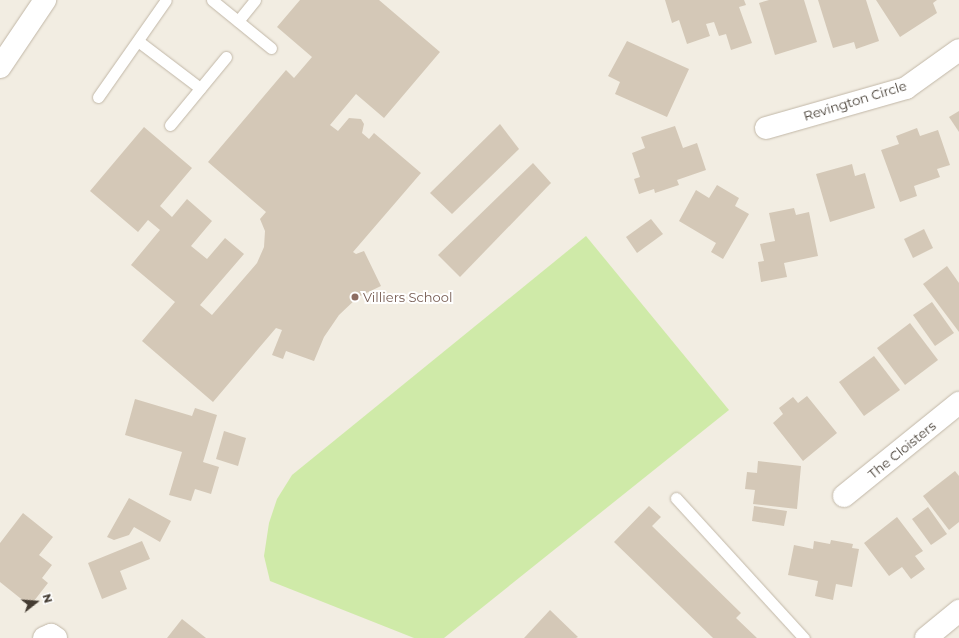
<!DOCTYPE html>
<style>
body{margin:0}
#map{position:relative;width:959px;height:638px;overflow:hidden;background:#f2ede2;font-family:Montserrat,sans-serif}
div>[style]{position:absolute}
.green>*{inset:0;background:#cfeaa8}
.building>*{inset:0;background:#d4c8b7}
.roads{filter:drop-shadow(0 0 1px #c1b7a7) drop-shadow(0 0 1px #c1b7a7)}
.service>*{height:11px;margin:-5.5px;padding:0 5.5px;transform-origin:5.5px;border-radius:5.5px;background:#fff}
.minor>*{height:22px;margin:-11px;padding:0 11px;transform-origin:11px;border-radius:11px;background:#fff}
.dots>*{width:11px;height:11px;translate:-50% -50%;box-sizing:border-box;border:2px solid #fff;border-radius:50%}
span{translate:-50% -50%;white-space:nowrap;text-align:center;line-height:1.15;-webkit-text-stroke:4px #fff;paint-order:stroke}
.street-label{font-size:13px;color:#443c32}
.education-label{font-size:13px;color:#785e54}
.left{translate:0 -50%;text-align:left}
.north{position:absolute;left:16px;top:582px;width:40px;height:40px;-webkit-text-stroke:3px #fff;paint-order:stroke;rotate:73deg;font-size:11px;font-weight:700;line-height:16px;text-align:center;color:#443c32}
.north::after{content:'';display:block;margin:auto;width:14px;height:18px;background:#443c32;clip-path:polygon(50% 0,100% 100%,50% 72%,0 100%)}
</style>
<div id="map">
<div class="green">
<i style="clip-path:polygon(586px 236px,729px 410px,444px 638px,414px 638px,270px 581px,264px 556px,269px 523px,277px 499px,292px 475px)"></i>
</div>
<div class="building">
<i style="clip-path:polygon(300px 0,379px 0,440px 52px,384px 118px,356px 94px,330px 125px,338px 131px,349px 118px,361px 119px,364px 124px,362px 133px,369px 139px,374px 133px,421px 173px,353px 252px,356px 254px,364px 251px,381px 286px,358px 297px,339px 315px,324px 337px,314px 361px,286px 351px,283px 359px,272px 355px,282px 330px,276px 328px,213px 402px,142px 341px,175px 302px,131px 265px,160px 230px,148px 220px,138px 232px,90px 191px,144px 127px,192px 168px,160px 206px,172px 217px,187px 199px,212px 221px,191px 246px,207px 259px,225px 238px,244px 254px,200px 305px,212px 315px,257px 263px,264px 247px,265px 231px,260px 219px,266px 212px,208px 162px,286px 70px,294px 78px,312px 57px,277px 27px)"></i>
<i style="clip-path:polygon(665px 0,744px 0,746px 5px,739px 7px,752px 43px,731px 50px,726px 34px,719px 36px,714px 22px,706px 24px,710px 36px,687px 44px,679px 20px,672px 23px)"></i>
<i style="clip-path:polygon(769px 0,804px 0,817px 42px,775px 55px,759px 3px)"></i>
<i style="clip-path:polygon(818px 0,866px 0,879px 41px,856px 49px,854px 42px,833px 48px)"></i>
<i style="clip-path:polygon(876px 0,937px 0,933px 3px,937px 13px,900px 37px)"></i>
<i style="clip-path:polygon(627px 41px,689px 69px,667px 117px,615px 94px,620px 82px,608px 76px)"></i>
<i style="clip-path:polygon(959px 111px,959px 132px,949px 117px)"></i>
<i style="clip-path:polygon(500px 124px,519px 149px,452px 214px,430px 193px)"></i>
<i style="clip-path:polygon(675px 126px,683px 148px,697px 143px,706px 170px,677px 180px,679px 185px,655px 193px,654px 189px,639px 194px,634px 179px,640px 177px,632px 153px,645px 148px,641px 137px)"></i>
<i style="clip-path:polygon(917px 128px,920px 136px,938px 130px,950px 165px,937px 169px,940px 177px,914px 186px,917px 196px,900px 202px,881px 150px,899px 144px,896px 136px)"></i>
<i style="clip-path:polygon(533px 163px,551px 183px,460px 277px,438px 255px)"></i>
<i style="clip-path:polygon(852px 164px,855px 176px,865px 173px,875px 208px,830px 222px,816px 174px)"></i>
<i style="clip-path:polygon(717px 185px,739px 198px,735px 206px,749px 214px,723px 259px,711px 252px,716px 243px,679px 221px,696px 190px,709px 198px)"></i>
<i style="clip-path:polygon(794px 208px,796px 215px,809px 212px,818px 256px,784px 263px,787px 277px,761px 282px,758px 262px,764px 261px,760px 244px,775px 241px,769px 213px)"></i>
<i style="clip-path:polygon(651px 219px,663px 234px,637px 253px,626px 237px)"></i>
<i style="clip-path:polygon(924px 229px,933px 248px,913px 258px,904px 239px)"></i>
<i style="clip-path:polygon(947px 266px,959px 283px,959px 332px,923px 284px)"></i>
<i style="clip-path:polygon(932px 302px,954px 333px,935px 346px,913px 315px)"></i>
<i style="clip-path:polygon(910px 323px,938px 360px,905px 385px,877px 348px)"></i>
<i style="clip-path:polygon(874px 356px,900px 390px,864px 416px,839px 382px)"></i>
<i style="clip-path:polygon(807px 396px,837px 433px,803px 461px,773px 423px,783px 414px,779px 408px,793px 397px,798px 403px)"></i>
<i style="clip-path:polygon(135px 399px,192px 416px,195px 408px,217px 415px,203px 462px,219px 467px,211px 494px,195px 489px,191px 501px,169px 495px,182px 452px,125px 435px)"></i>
<i style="clip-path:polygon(224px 431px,246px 438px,238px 466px,216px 459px)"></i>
<i style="clip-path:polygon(758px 461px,801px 466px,797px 509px,753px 504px,755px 490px,745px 489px,747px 472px,757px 473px)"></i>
<i style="clip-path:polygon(955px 471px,959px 476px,959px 522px,949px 530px,923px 496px)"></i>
<i style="clip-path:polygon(129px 498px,171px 521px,160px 542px,134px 527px,129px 535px,114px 540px,107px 537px)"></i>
<i style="clip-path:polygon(649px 506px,661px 517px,652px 526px,741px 613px,736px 618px,757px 638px,713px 638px,614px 542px)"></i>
<i style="clip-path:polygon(754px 506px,787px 511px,784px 526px,752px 521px)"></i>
<i style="clip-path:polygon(928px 507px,947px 534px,931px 545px,912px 519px)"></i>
<i style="clip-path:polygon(23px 513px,53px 537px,39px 555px,52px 565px,42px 578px,48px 583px,30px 606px,0 582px,0 543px)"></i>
<i style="clip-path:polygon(897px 517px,923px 551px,915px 556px,925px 569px,911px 579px,902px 567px,889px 576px,864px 543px)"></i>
<i style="clip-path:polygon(831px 540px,853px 544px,852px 548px,859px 549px,852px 587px,836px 584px,833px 600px,815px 596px,818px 581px,788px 575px,794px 545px,813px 549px,814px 541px,830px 544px)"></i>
<i style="clip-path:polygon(142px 541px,150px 559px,120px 571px,127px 589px,102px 599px,88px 563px)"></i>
<i style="clip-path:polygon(550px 610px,578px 637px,576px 638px,524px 638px)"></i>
<i style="clip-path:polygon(182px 619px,206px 638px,167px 638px)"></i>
</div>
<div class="roads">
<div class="service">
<i style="left:212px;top:0;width:76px;rotate:39.1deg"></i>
<i style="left:238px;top:21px;width:27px;rotate:-51deg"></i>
<i style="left:138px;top:41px;width:78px;rotate:37.2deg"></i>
<i style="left:98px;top:97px;width:118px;rotate:-55deg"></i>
<i style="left:170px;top:125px;width:88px;rotate:-50.5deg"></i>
<i style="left:676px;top:498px;width:190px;rotate:47.6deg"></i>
</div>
<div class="minor">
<i style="left:0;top:67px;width:81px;rotate:-56.1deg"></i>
<i style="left:766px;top:128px;width:146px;rotate:-15.9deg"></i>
<i style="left:906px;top:88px;width:65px;rotate:-35.6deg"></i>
<i style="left:844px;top:496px;width:148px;rotate:-39deg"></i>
<i style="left:44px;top:638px;width:8px;rotate:-23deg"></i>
<i style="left:51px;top:635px;width:6px;rotate:31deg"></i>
<i style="left:926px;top:638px;width:43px;rotate:-39.3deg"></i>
</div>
</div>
<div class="dots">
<i style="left:355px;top:297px;background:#8d6e63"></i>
</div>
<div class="street-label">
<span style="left:855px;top:101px;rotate:-17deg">Revington Circle</span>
<span style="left:902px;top:450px;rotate:-39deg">The Cloisters</span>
</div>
<div class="education-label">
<span class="left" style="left:363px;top:297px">Villiers School</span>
</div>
<div class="north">N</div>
</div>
